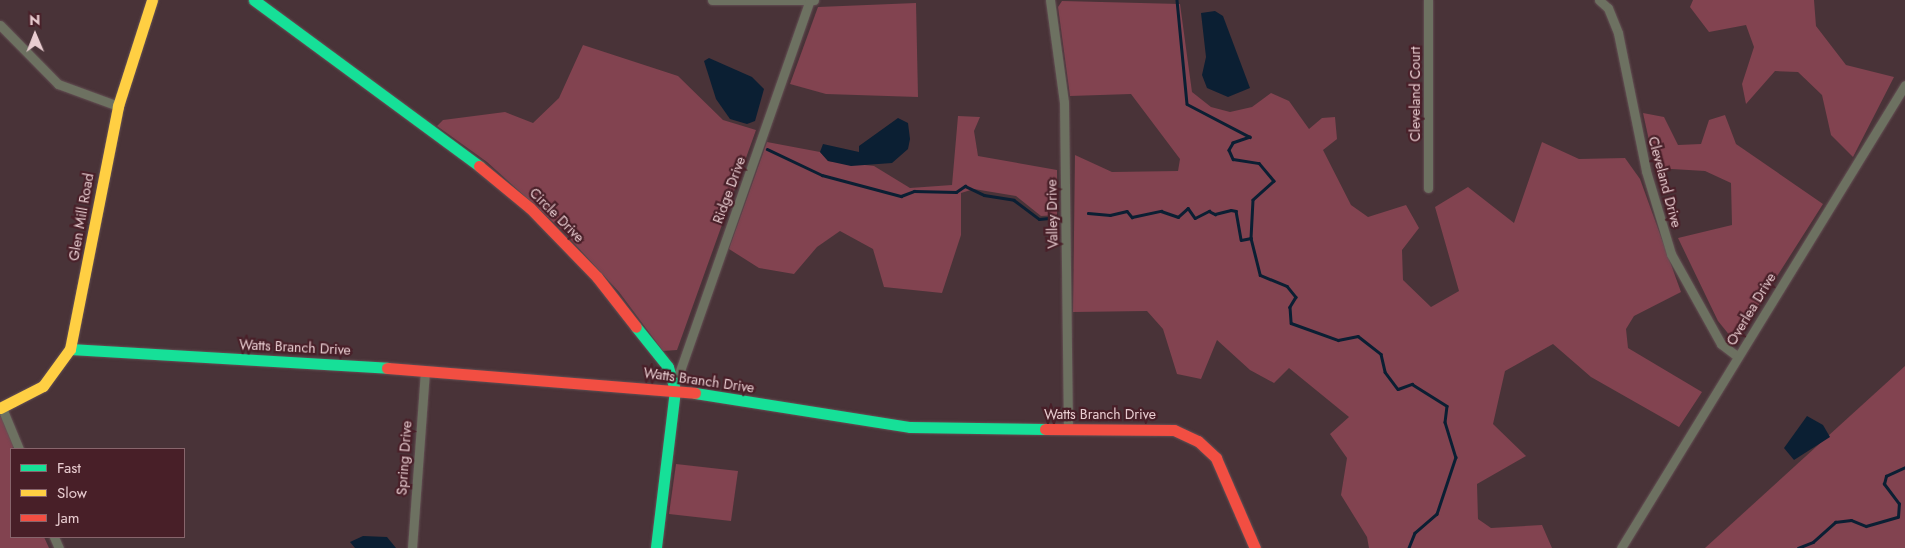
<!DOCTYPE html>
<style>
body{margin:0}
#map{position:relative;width:1905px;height:548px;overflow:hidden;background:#493338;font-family:Jost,sans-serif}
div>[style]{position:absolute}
.green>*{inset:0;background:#824350}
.water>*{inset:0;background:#0b1f33}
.stream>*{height:2.5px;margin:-1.25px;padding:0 1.25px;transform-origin:1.25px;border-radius:1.25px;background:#0b1f33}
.roads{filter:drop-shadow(0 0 1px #645054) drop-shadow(0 0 1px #645054)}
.street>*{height:9px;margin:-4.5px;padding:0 4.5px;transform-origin:4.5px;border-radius:4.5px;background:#6d7161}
.fast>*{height:11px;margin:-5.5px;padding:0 5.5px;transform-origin:5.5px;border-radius:5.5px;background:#16e098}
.slow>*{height:11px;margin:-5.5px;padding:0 5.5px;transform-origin:5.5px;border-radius:5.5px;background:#ffcf43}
.jam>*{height:11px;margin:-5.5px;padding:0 5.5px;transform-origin:5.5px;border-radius:5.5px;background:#f24e42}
span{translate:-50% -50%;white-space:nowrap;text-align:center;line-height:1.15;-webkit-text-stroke:4.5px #481f28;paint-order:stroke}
.street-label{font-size:14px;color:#e9cdd1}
.legend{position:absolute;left:10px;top:448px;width:175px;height:90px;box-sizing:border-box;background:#481f28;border:1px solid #88656c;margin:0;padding:6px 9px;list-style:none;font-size:15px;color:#e9cdd1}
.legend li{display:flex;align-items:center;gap:10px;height:25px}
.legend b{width:25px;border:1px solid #88656c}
.north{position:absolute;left:10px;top:10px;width:50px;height:50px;-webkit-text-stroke:4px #481f28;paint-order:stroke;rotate:359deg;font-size:14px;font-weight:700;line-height:20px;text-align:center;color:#e9cdd1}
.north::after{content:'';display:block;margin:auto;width:18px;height:22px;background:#e9cdd1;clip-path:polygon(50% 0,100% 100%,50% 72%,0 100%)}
</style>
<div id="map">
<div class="green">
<i style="clip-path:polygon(1693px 0,1814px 0,1816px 26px,1846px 65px,1894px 77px,1853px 157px,1831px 135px,1822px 95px,1798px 72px,1775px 71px,1746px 104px,1742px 84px,1754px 47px,1746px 25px,1709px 32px,1690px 7px)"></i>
<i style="clip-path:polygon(1062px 1px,1180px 4px,1192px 92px,1211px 107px,1230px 112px,1252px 107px,1271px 93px,1289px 101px,1309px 129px,1322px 118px,1335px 117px,1337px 139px,1323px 150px,1351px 205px,1368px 217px,1406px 205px,1419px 228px,1402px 250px,1403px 280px,1431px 307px,1459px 291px,1435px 207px,1468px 187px,1514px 223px,1542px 142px,1579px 159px,1625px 158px,1640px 179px,1681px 292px,1634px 316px,1626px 329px,1628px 348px,1702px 392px,1679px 427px,1591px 377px,1553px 344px,1505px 371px,1493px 424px,1526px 456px,1477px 484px,1478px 519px,1491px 528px,1542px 525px,1552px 548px,1369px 548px,1367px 537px,1341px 495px,1347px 458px,1330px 434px,1349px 417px,1289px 368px,1274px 383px,1250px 370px,1217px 340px,1201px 379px,1177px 374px,1163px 329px,1147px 311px,1073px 312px,1075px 155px,1112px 172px,1178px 171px,1180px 159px,1131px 94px,1070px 96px,1058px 7px)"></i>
<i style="clip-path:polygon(916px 3px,918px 97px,826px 94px,790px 84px,818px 7px)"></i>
<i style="clip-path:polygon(583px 45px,678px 76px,723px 120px,756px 130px,677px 350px,663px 351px,619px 292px,561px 229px,487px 162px,437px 126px,443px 120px,505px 112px,533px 123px,559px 98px)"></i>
<i style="clip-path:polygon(1643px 113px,1664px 117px,1678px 145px,1701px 144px,1709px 120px,1725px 115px,1736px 144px,1823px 204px,1739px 336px,1731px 337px,1718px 321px,1678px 238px,1732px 225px,1731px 183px,1705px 171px,1655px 168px)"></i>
<i style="clip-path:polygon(958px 116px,980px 117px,974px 131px,978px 156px,1057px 170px,1057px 215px,1041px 216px,1016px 196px,974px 189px,961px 193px,961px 235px,942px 293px,884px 287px,873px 249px,840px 231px,817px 247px,794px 274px,759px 268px,729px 249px,767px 142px,820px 152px,828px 161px,874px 166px,910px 188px,952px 185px)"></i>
<i style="clip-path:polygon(1905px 366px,1905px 548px,1705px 548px)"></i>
<i style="clip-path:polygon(0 408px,17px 444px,11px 449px,11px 537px,44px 537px,49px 548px,0 548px)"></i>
<i style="clip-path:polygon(676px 464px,738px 471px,731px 521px,669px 514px)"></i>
</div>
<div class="water">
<i style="clip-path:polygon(1215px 11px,1223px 16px,1250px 88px,1228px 97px,1207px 88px,1202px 75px,1206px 57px,1201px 13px)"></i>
<i style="clip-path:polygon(709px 58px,752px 77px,764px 89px,755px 121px,747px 124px,730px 119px,716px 99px,704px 61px)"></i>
<i style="clip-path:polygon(898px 118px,908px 123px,910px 139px,908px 149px,892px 163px,851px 166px,828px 161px,820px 152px,823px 144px,859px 152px,859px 146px)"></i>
<i style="clip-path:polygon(1807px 416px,1823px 425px,1830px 437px,1794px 460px,1784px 448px)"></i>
<i style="clip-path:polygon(363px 536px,387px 537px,396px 548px,355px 548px,350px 542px)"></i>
</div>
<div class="stream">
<i style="left:1177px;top:0;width:104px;rotate:84.5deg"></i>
<i style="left:1187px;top:104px;width:71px;rotate:27.6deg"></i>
<i style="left:1250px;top:137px;width:18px;rotate:161deg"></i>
<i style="left:1233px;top:143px;width:8px;rotate:120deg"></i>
<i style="left:1229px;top:150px;width:10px;rotate:66deg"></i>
<i style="left:1233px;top:159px;width:26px;rotate:9deg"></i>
<i style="left:1259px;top:163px;width:23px;rotate:50deg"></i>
<i style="left:1274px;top:181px;width:28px;rotate:138deg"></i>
<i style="left:1253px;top:200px;width:38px;rotate:93deg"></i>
<i style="left:1251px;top:238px;width:38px;rotate:76deg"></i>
<i style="left:1260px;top:275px;width:29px;rotate:22deg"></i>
<i style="left:1287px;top:286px;width:14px;rotate:51deg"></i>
<i style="left:1296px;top:297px;width:12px;rotate:121deg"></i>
<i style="left:1290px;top:307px;width:16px;rotate:86deg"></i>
<i style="left:1291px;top:323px;width:50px;rotate:19.9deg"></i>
<i style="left:1338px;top:340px;width:20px;rotate:-11deg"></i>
<i style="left:1358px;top:336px;width:29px;rotate:38deg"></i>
<i style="left:1381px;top:354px;width:18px;rotate:77deg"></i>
<i style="left:1385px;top:372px;width:21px;rotate:53deg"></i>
<i style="left:1398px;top:389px;width:15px;rotate:-20deg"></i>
<i style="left:1412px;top:384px;width:41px;rotate:32.2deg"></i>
<i style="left:1447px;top:406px;width:16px;rotate:97deg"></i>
<i style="left:1445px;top:422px;width:37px;rotate:73deg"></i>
<i style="left:1456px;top:457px;width:60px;rotate:108.4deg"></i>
<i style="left:1437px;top:514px;width:29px;rotate:139deg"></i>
<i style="left:1415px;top:533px;width:16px;rotate:112deg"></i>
<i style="left:767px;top:149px;width:61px;rotate:25.3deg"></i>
<i style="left:822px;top:175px;width:82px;rotate:14.9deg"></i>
<i style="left:901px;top:196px;width:14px;rotate:-21deg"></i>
<i style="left:914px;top:191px;width:42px;rotate:1.4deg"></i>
<i style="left:956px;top:192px;width:11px;rotate:-34deg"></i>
<i style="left:965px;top:186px;width:21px;rotate:25deg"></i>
<i style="left:984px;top:195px;width:30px;rotate:9deg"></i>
<i style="left:1014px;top:200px;width:31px;rotate:37deg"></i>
<i style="left:1039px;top:219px;width:10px;rotate:-6deg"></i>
<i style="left:1088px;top:213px;width:22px;rotate:5deg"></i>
<i style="left:1110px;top:215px;width:17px;rotate:-13deg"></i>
<i style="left:1127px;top:211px;width:8px;rotate:50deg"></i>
<i style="left:1132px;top:217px;width:30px;rotate:-12deg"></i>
<i style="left:1161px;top:211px;width:18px;rotate:19deg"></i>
<i style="left:1178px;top:217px;width:13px;rotate:-42deg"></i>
<i style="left:1188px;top:208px;width:12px;rotate:55deg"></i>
<i style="left:1195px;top:218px;width:16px;rotate:-27deg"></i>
<i style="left:1209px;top:211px;width:7px;rotate:27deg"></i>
<i style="left:1215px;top:214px;width:16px;rotate:-14deg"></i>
<i style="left:1231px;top:210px;width:5px;rotate:11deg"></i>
<i style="left:1236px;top:211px;width:29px;rotate:80deg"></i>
<i style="left:1241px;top:240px;width:10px;rotate:-11deg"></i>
<i style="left:1798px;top:548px;width:16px;rotate:-22deg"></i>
<i style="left:1813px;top:542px;width:30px;rotate:-42deg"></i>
<i style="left:1835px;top:522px;width:16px;rotate:-7deg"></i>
<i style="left:1851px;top:520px;width:16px;rotate:22deg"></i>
<i style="left:1866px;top:526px;width:33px;rotate:-16deg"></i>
<i style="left:1898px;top:517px;width:13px;rotate:-86deg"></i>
<i style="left:1899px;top:504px;width:25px;rotate:-127deg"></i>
<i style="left:1884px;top:484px;width:8px;rotate:-76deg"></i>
<i style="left:1886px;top:476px;width:21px;rotate:-25deg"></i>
</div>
<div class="roads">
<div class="street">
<i style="left:712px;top:0;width:102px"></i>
<i style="left:1050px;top:0;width:103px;rotate:82.2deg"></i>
<i style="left:1064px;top:102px;width:326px;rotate:89.3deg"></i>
<i style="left:1428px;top:0;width:188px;rotate:90deg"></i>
<i style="left:1599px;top:0;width:12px;rotate:42deg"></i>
<i style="left:1608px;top:8px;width:27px;rotate:68deg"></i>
<i style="left:1618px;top:33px;width:141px;rotate:78.5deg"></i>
<i style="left:1646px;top:171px;width:87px;rotate:73.2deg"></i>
<i style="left:1671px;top:254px;width:103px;rotate:60.9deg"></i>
<i style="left:1721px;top:344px;width:21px;rotate:37deg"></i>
<i style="left:0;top:25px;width:83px;rotate:45.5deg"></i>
<i style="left:58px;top:84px;width:64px;rotate:20.1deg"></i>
<i style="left:675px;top:385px;width:408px;rotate:-70.7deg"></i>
<i style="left:2px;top:408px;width:44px;rotate:67.5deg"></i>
<i style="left:54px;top:537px;width:12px;rotate:66deg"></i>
<i style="left:412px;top:548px;width:178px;rotate:-85.8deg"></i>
<i style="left:1621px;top:548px;width:543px;rotate:-58.48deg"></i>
</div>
<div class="fast">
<i style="left:254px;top:0;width:280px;rotate:36.4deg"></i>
<i style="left:636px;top:327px;width:51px;rotate:51.3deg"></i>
<i style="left:668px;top:367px;width:24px;rotate:73deg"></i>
<i style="left:675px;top:390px;width:159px;rotate:96.9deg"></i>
<i style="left:70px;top:349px;width:318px;rotate:3.4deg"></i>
<i style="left:695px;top:393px;width:218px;rotate:9deg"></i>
<i style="left:910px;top:427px;width:135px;rotate:0.8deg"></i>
</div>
<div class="slow">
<i style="left:0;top:408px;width:48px;rotate:-27.1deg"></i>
<i style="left:43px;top:386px;width:46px;rotate:-53.9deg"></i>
<i style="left:70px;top:349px;width:248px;rotate:-78.8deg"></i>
<i style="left:118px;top:106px;width:111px;rotate:-72.2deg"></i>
</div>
<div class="jam">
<i style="left:479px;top:166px;width:66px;rotate:39.5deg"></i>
<i style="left:530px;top:208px;width:96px;rotate:45.8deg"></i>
<i style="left:597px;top:277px;width:63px;rotate:52deg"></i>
<i style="left:387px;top:368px;width:309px;rotate:4.6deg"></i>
<i style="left:1045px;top:429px;width:129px;rotate:0.4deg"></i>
<i style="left:1174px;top:430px;width:26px;rotate:25deg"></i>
<i style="left:1198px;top:441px;width:25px;rotate:43deg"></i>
<i style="left:1216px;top:458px;width:98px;rotate:66.6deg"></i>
</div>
</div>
<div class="street-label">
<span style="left:1415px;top:94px;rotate:-90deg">Cleveland Court</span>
<span style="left:1665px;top:182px;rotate:75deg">Cleveland Drive</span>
<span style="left:729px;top:190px;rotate:-70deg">Ridge Drive</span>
<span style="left:1052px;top:214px;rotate:-91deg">Valley Drive</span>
<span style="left:557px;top:215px;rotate:45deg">Circle Drive</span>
<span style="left:81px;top:217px;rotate:-80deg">Glen Mill Road</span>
<span style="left:1751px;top:309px;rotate:-59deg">Overlea Drive</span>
<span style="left:295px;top:347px;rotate:3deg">Watts Branch Drive</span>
<span style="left:699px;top:380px;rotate:8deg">Watts Branch Drive</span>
<span style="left:1100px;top:414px">Watts Branch Drive</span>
<span style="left:404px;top:458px;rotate:-86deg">Spring Drive</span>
</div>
<ul class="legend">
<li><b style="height:6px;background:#16e098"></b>Fast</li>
<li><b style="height:6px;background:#ffcf43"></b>Slow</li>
<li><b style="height:6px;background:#f24e42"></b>Jam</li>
</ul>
<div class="north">N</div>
</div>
